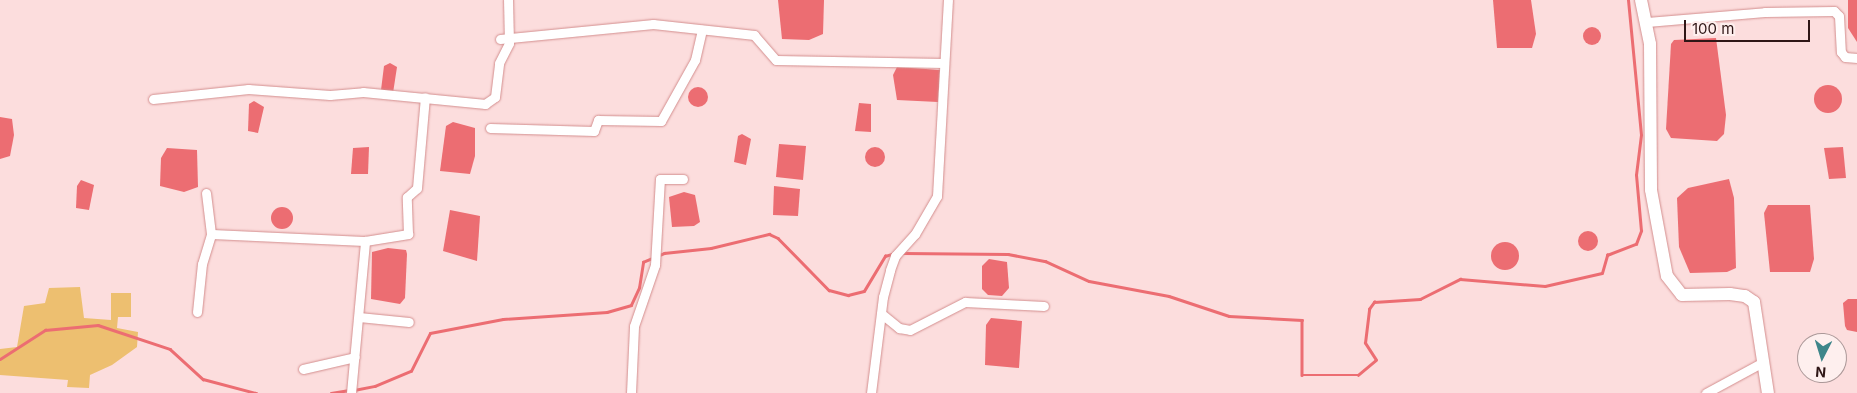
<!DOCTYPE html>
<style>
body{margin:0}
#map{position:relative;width:1857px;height:393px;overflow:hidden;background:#fcdddd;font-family:Inter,sans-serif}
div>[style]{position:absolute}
.green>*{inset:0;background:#edbf70}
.water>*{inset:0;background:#ec6d72}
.round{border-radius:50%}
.stream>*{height:2.5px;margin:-1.25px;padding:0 1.25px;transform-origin:1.25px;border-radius:1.25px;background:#ec6d72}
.roads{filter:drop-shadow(0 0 1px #d38e8e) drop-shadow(0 0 1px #d38e8e)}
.street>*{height:9px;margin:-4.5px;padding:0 4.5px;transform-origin:4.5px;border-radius:4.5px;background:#fff}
.secondary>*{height:12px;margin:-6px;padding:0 6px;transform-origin:6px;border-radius:6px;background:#fff}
span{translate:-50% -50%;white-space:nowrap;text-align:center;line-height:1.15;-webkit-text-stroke:4px #feefee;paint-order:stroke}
.north{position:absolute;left:1797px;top:333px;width:50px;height:50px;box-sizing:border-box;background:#feefee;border:1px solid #ab9898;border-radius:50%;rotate:185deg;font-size:14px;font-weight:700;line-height:20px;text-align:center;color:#2f1616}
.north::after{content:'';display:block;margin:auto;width:18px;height:22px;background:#3e868a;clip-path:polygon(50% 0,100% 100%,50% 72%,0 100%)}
.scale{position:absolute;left:1684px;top:20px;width:126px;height:22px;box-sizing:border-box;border:2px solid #2f1616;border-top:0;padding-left:6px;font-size:15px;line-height:18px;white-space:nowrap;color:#2f1616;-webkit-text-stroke:4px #feefee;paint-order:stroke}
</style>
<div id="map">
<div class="green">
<i style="clip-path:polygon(80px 287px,84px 318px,111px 320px,111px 293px,131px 293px,131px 317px,118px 317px,117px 328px,138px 332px,137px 347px,112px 365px,90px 375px,89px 388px,67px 387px,68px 380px,0 375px,0 349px,17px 347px,24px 306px,45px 303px,49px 288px)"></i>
</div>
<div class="water">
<i style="clip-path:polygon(778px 0,824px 0,823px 34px,809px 40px,782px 39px)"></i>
<i style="clip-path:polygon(1493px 0,1531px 0,1536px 34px,1532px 48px,1497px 48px)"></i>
<i style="clip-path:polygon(1848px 0,1857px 0,1857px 42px,1848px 28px)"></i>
<i class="round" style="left:1583px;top:27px;width:18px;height:18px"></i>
<i style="clip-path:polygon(1716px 38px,1726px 115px,1724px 134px,1717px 141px,1671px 138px,1666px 129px,1671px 44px,1674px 40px)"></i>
<i style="clip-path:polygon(390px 63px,397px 67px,393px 93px,381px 90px,384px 66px)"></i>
<i style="clip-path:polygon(897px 67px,940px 70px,938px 102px,897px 100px,893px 75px)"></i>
<i class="round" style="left:1814px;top:85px;width:28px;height:28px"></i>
<i class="round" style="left:688px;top:87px;width:20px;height:20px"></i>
<i style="clip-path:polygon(254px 101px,264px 107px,258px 133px,248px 131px,249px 104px)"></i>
<i style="clip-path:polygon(859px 103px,871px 104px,871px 132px,855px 131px)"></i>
<i style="clip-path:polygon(0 117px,12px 119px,14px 135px,10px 156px,0 159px)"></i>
<i style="clip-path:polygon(453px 122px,475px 128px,475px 156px,470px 174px,440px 171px,446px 126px)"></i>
<i style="clip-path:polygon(742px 134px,751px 139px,746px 165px,734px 162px,738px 136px)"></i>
<i style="clip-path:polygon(779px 144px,806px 146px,803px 180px,776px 177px)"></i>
<i class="round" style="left:865px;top:147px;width:20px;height:20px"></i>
<i style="clip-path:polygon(369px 147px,368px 174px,351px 174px,353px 148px)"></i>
<i style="clip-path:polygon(1843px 147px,1846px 178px,1829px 179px,1824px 148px)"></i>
<i style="clip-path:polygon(167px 148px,197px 150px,198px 187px,184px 192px,160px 186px,161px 158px)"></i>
<i style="clip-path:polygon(1729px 179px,1734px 198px,1736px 268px,1727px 272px,1690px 273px,1679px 247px,1677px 198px,1688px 188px)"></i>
<i style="clip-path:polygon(81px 180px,94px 185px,89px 210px,76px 208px,77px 186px)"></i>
<i style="clip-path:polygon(774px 186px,800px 189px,798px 216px,773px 215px)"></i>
<i style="clip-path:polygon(684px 192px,695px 195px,700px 222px,694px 226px,672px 227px,669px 197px)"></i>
<i style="clip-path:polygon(1768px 205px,1810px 205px,1814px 259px,1810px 272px,1770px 272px,1764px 213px)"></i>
<i class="round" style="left:271px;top:207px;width:22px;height:22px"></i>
<i style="clip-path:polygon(450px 210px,480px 216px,477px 261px,443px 251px)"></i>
<i class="round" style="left:1578px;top:231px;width:20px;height:20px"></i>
<i class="round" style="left:1491px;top:242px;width:28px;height:28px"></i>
<i style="clip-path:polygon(388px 248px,406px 250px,407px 254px,405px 298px,400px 304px,371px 299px,372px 252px)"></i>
<i style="clip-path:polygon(989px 259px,1007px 262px,1009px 288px,1002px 296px,988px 295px,982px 289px,982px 266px)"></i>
<i style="clip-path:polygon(1848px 299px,1857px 299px,1857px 332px,1847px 330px,1845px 326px,1843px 303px)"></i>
<i style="clip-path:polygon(991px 318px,1022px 321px,1019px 368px,985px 365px,986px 325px)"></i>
</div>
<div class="stream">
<i style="left:903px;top:253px;width:105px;rotate:0.5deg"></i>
<i style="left:1008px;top:254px;width:38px;rotate:11deg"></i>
<i style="left:1045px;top:261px;width:48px;rotate:24.4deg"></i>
<i style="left:1089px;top:281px;width:81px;rotate:10.6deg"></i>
<i style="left:1169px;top:296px;width:63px;rotate:18.4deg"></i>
<i style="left:1229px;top:316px;width:73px;rotate:3.1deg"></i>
<i style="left:1302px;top:320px;width:55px;rotate:90deg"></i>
<i style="left:1302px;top:375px;width:56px"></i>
<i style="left:1358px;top:375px;width:23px;rotate:-40deg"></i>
<i style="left:1376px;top:360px;width:20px;rotate:-123deg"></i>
<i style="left:1365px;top:343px;width:34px;rotate:-83deg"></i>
<i style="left:1369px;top:309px;width:9px;rotate:-54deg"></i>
<i style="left:1374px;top:302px;width:46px;rotate:-3.7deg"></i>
<i style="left:1420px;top:299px;width:45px;rotate:-26.6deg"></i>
<i style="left:1460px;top:279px;width:85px;rotate:4.7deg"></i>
<i style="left:1545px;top:286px;width:58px;rotate:-12.8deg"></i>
<i style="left:1602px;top:273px;width:19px;rotate:-74deg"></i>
<i style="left:1607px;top:255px;width:31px;rotate:-21deg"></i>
<i style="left:1636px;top:244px;width:14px;rotate:-69deg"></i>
<i style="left:1641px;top:231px;width:56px;rotate:-95.1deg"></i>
<i style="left:1636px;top:175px;width:40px;rotate:-82.9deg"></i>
<i style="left:1641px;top:135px;width:136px;rotate:-95.5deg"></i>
<i style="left:0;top:359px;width:54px;rotate:-32.8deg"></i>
<i style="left:45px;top:330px;width:53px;rotate:-5.4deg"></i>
<i style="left:98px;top:325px;width:76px;rotate:18.4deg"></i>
<i style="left:170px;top:349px;width:45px;rotate:42.3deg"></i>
<i style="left:203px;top:379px;width:55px;rotate:14.8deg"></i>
<i style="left:354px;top:390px;width:21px;rotate:-11deg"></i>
<i style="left:375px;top:386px;width:39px;rotate:-23deg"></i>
<i style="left:411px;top:371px;width:42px;rotate:-63.4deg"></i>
<i style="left:430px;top:333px;width:74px;rotate:-10.9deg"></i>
<i style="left:503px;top:319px;width:104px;rotate:-3.9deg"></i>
<i style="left:607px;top:312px;width:25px;rotate:-16deg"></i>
<i style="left:631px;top:305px;width:19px;rotate:-65deg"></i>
<i style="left:639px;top:288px;width:26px;rotate:-81deg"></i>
<i style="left:643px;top:262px;width:23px;rotate:-23deg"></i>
<i style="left:664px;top:253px;width:47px;rotate:-6.1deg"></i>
<i style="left:711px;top:248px;width:60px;rotate:-13.6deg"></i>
<i style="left:769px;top:234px;width:10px;rotate:24deg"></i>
<i style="left:778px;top:238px;width:73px;rotate:45.6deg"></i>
<i style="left:829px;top:290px;width:20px;rotate:15deg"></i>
<i style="left:848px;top:295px;width:16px;rotate:-14deg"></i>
<i style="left:864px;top:291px;width:41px;rotate:-59deg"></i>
<i style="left:885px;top:256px;width:7px;rotate:-16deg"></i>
<i style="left:331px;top:393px;width:18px;rotate:-9deg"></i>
</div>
<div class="roads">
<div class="street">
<i style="left:1647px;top:22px;width:118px;rotate:-4.8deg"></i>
<i style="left:1765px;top:12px;width:69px;rotate:-0.8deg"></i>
<i style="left:1834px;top:11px;width:7px;rotate:45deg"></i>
<i style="left:1839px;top:16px;width:36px;rotate:87deg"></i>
<i style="left:1841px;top:52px;width:6px;rotate:51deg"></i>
<i style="left:1845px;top:57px;width:12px;rotate:5deg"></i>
<i style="left:500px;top:39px;width:154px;rotate:-5.6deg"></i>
<i style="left:653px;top:24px;width:102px;rotate:6.2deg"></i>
<i style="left:754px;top:35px;width:33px;rotate:49deg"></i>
<i style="left:776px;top:60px;width:168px;rotate:1deg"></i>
<i style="left:153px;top:99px;width:96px;rotate:-6deg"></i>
<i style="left:248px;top:89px;width:82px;rotate:4.2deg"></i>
<i style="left:330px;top:95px;width:33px;rotate:-5deg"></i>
<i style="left:363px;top:92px;width:123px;rotate:5.6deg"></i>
<i style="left:485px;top:104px;width:12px;rotate:-35deg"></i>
<i style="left:495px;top:97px;width:34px;rotate:-83deg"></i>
<i style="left:499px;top:63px;width:22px;rotate:-63deg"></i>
<i style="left:509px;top:43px;width:43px;rotate:-91.3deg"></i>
<i style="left:490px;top:128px;width:104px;rotate:1.7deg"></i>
<i style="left:594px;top:131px;width:12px;rotate:-70deg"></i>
<i style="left:598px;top:120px;width:63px;rotate:0.9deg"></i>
<i style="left:661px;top:121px;width:70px;rotate:-60.9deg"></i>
<i style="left:695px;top:60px;width:31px;rotate:-77deg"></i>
<i style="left:206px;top:193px;width:41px;rotate:83deg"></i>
<i style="left:197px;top:312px;width:48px;rotate:-84.1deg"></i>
<i style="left:202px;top:264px;width:31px;rotate:-73deg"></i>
<i style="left:211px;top:234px;width:154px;rotate:2.6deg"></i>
<i style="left:883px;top:315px;width:21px;rotate:39deg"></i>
<i style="left:899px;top:328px;width:11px;rotate:10deg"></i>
<i style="left:910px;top:330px;width:62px;rotate:-27deg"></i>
<i style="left:965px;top:302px;width:79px;rotate:2.9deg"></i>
<i style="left:359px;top:317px;width:50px;rotate:5.7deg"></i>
<i style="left:303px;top:369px;width:53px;rotate:-13deg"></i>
<i style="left:351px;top:393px;width:153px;rotate:-84.7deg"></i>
<i style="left:365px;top:241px;width:44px;rotate:-9.2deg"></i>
<i style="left:408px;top:234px;width:37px;rotate:-92deg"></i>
<i style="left:407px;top:197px;width:13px;rotate:-42deg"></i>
<i style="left:417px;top:188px;width:91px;rotate:-85deg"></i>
<i style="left:631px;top:393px;width:67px;rotate:-87.4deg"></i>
<i style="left:634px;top:326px;width:65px;rotate:-71deg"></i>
<i style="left:655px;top:265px;width:86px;rotate:-86.7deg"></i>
<i style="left:660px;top:179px;width:23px"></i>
<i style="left:871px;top:393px;width:97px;rotate:-82.9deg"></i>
<i style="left:883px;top:297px;width:28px;rotate:-75deg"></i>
<i style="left:890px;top:270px;width:15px;rotate:-70deg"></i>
<i style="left:895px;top:256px;width:30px;rotate:-48deg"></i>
<i style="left:915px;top:234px;width:44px;rotate:-59.9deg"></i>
<i style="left:937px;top:196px;width:196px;rotate:-86.8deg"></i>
<i style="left:1706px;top:393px;width:65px;rotate:-28.5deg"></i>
</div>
<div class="secondary">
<i style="left:1641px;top:0;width:45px;rotate:78.4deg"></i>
<i style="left:1650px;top:44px;width:146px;rotate:89.6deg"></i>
<i style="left:1651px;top:190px;width:87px;rotate:79.5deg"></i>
<i style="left:1667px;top:276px;width:24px;rotate:52deg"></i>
<i style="left:1682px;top:295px;width:48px;rotate:-1.2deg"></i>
<i style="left:1730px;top:294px;width:15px;rotate:8deg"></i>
<i style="left:1745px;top:296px;width:11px;rotate:34deg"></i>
<i style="left:1754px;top:302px;width:92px;rotate:81.3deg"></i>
</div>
</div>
<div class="north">N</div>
<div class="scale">100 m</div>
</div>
